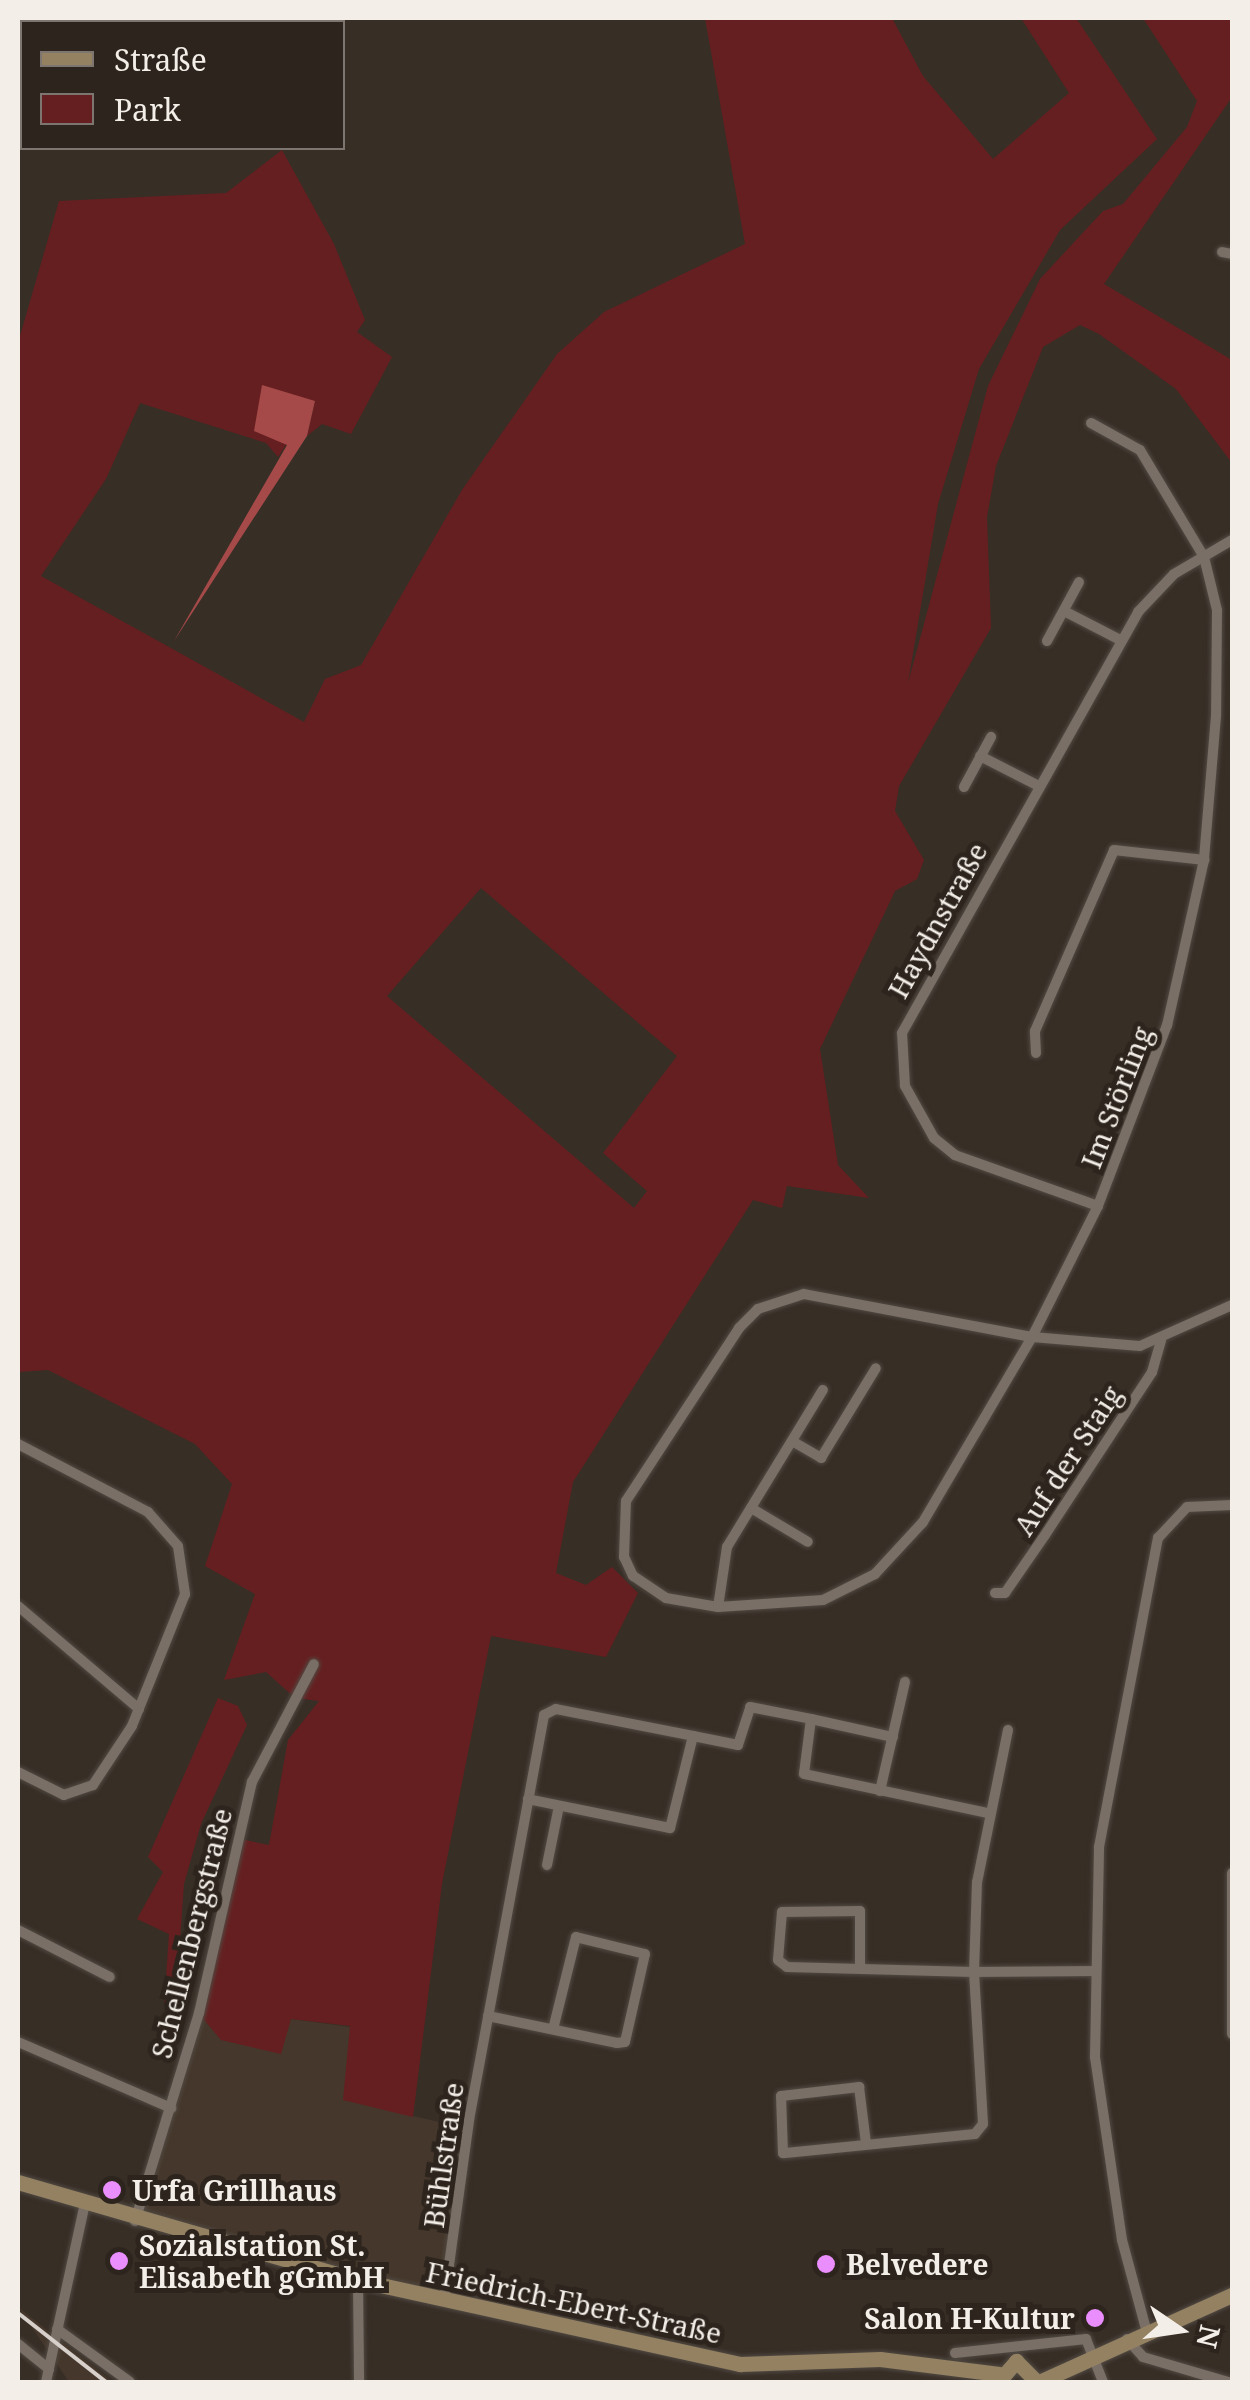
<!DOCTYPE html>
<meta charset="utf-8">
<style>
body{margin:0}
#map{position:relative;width:1250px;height:2400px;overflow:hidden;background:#372e26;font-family:"Noto Serif",serif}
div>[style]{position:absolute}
.built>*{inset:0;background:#45372b}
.green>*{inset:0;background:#661f20}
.forest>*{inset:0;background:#a54a49}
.roads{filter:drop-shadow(0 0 2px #514a43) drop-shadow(0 0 2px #514a43)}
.minor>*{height:10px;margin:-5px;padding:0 5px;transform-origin:5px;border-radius:5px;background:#796f66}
.secondary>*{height:15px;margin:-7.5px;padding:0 7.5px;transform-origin:7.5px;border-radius:7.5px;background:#938162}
.rail>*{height:4px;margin:-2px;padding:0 2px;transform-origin:2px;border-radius:2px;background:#d6cfca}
.dots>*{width:28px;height:28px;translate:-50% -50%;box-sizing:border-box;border:5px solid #2d251d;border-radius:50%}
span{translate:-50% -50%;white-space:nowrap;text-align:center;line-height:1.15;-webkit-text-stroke:10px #2d251d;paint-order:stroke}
.street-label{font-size:28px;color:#f4eee9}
.poi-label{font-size:28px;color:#f4eee9;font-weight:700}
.left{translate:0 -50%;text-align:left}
.right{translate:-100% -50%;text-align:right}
.frame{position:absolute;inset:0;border:20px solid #f4eee9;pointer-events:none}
.legend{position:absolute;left:20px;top:20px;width:325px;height:130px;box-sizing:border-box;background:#2d251d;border:2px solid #7d756f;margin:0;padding:12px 18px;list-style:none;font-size:30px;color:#f4eee9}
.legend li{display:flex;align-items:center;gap:20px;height:50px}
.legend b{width:50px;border:2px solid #7d756f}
.north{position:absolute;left:1130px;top:2280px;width:100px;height:100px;-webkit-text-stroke:8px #2d251d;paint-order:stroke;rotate:103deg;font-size:28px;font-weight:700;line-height:40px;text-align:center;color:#f4eee9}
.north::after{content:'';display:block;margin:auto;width:35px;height:45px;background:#f4eee9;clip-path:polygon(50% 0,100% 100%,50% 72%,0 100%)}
</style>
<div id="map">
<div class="built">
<i style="clip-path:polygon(201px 2016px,280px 2054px,291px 2019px,351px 2027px,344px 2100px,465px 2128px,441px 2293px,141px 2216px)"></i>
<i style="clip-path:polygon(18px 2307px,113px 2382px,69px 2382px)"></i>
</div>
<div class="green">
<i style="clip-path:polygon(evenodd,705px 18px,892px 18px,923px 76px,993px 159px,1069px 93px,1021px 18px,1076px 18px,1157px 139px,1060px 230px,979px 369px,938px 504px,908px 683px,988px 386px,1040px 279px,1103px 211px,1123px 204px,1187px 127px,1197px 101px,1143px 18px,1232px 18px,1232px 97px,1104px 284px,1232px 360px,1232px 463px,1176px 389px,1099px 334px,1080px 325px,1043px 347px,996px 466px,987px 517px,991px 628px,899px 786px,895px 811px,924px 860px,917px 879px,895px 891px,820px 1049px,838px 1165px,869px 1198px,787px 1186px,782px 1208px,753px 1200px,573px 1482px,556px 1573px,586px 1585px,612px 1567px,638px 1593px,606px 1657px,491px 1636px,442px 1884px,413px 2117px,343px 2100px,350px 2026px,291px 2019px,281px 2054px,221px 2040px,201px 2016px,240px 1839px,269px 1845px,288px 1740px,319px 1701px,295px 1698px,266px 1672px,224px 1680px,255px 1594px,205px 1566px,232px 1484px,195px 1444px,48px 1370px,18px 1372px,18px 343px,59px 201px,226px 193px,282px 150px,334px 244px,365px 320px,357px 332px,392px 357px,351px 434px,322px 424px,307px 436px,315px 401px,278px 457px,266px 443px,140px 403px,106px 479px,41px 576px,304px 722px,325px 679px,361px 665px,462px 490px,557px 354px,604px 312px,745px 244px,705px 18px,481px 888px,677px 1056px,603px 1153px,647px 1191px,634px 1208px,387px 996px,481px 888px)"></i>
<i style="clip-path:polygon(218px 1698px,238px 1706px,247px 1725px,201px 1824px,184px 1884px,177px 1981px,164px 2005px,169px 1934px,137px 1919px,163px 1872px,148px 1857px)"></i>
</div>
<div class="forest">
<i style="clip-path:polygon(262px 385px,315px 401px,307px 436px,174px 641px,287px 445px,254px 431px)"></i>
</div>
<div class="roads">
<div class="minor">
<i style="left:1222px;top:252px;width:10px;rotate:11deg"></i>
<i style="left:1091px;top:423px;width:56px;rotate:28.9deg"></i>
<i style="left:1140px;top:450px;width:125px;rotate:59.1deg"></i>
<i style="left:1204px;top:557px;width:55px;rotate:76.2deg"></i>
<i style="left:1217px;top:610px;width:106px;rotate:90.5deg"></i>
<i style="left:1216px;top:716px;width:144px;rotate:94.8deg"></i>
<i style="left:1204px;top:860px;width:169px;rotate:102.6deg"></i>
<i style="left:1167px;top:1025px;width:194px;rotate:110.9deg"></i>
<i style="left:1098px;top:1206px;width:147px;rotate:116.7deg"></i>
<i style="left:1032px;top:1337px;width:108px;rotate:4.8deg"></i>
<i style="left:1140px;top:1346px;width:101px;rotate:-24deg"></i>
<i style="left:1064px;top:611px;width:65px;rotate:27.3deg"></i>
<i style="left:1047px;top:641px;width:67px;rotate:-61.5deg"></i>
<i style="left:980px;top:756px;width:66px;rotate:27deg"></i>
<i style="left:964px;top:787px;width:57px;rotate:-61.6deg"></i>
<i style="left:1036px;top:1053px;width:22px;rotate:-93deg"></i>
<i style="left:1035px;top:1031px;width:197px;rotate:-66.4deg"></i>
<i style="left:1114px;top:850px;width:91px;rotate:6.3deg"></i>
<i style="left:1098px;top:1206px;width:152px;rotate:-160.4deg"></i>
<i style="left:955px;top:1155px;width:27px;rotate:-141deg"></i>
<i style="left:934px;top:1138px;width:60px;rotate:-119.1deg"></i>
<i style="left:905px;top:1086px;width:53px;rotate:-93.2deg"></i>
<i style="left:902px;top:1033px;width:483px;rotate:-60.7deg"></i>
<i style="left:1138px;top:612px;width:52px;rotate:-46.5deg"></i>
<i style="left:1174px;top:574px;width:67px;rotate:-30.4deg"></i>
<i style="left:804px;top:1294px;width:232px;rotate:10.7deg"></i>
<i style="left:1032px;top:1337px;width:215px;rotate:120.5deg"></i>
<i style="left:923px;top:1522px;width:71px;rotate:132.7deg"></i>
<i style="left:875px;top:1574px;width:58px;rotate:153.4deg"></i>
<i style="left:823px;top:1600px;width:105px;rotate:176.2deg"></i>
<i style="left:718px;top:1607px;width:53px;rotate:-170.2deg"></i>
<i style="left:666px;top:1598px;width:40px;rotate:-146deg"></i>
<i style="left:633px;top:1576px;width:21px;rotate:-115deg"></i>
<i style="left:624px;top:1557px;width:56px;rotate:-88deg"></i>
<i style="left:626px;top:1501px;width:207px;rotate:-56.8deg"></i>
<i style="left:739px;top:1328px;width:27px;rotate:-45deg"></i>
<i style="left:758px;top:1309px;width:48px;rotate:-18.1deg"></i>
<i style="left:792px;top:1441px;width:34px;rotate:30deg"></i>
<i style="left:821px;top:1458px;width:105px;rotate:-58.6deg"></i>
<i style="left:18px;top:1444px;width:147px;rotate:27.6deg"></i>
<i style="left:148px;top:1512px;width:45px;rotate:48.6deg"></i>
<i style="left:178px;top:1546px;width:49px;rotate:81.7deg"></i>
<i style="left:185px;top:1594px;width:142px;rotate:111.9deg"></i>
<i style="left:132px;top:1726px;width:71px;rotate:123.5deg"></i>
<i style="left:93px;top:1785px;width:31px;rotate:161deg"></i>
<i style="left:64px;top:1795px;width:51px;rotate:-153.4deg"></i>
<i style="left:751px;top:1508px;width:66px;rotate:30.8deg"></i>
<i style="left:995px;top:1593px;width:10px"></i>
<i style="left:1005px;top:1593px;width:70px;rotate:-55.4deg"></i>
<i style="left:1045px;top:1535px;width:195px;rotate:-56.7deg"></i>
<i style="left:1152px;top:1372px;width:33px;rotate:-74deg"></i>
<i style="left:18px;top:1606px;width:159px;rotate:40.4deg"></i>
<i style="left:718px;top:1607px;width:61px;rotate:-81.5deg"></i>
<i style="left:727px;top:1547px;width:184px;rotate:-58.6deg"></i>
<i style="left:811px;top:1719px;width:84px;rotate:12.4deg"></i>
<i style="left:1008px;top:1730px;width:155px;rotate:101.5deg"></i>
<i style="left:977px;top:1882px;width:90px;rotate:91.9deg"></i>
<i style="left:974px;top:1972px;width:119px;rotate:-0.5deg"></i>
<i style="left:693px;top:1736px;width:46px;rotate:11.3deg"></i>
<i style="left:738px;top:1745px;width:40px;rotate:-72deg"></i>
<i style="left:750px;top:1707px;width:62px;rotate:11.1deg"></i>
<i style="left:811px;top:1719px;width:55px;rotate:97.3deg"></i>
<i style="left:804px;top:1774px;width:188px;rotate:12deg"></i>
<i style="left:880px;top:1791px;width:112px;rotate:-77.1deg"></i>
<i style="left:547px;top:1865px;width:60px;rotate:-78.5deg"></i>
<i style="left:1232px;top:1873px;width:161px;rotate:90deg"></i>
<i style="left:18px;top:1930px;width:103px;rotate:27.1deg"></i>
<i style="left:860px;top:1969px;width:58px;rotate:-90deg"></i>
<i style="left:860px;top:1911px;width:78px;rotate:179.3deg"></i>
<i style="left:782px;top:1912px;width:48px;rotate:94.8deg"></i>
<i style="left:778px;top:1960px;width:11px;rotate:38deg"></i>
<i style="left:787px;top:1967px;width:187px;rotate:1.5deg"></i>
<i style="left:974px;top:1972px;width:152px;rotate:86.6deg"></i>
<i style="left:983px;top:2124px;width:13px;rotate:129deg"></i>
<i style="left:975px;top:2134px;width:193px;rotate:174.3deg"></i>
<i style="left:783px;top:2153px;width:57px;rotate:-92deg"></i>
<i style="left:781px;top:2096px;width:79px;rotate:-6.6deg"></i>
<i style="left:859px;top:2087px;width:56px;rotate:82.9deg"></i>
<i style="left:488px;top:2016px;width:132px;rotate:11.8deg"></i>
<i style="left:617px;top:2043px;width:8px;rotate:-7deg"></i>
<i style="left:625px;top:2042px;width:90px;rotate:-77.2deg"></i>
<i style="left:645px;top:1954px;width:71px;rotate:-166.2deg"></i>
<i style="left:576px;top:1937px;width:95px;rotate:104deg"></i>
<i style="left:18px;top:2042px;width:167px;rotate:23.3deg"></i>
<i style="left:135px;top:2221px;width:218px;rotate:-72.9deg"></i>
<i style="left:199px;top:2013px;width:237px;rotate:-77.1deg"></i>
<i style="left:252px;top:1782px;width:133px;rotate:-62.3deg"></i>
<i style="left:358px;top:2280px;width:102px;rotate:89.4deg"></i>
<i style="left:444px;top:2301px;width:183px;rotate:-82.1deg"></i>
<i style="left:469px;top:2120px;width:412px;rotate:-79.5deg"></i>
<i style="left:544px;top:1715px;width:13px;rotate:-27deg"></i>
<i style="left:556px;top:1709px;width:140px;rotate:11.1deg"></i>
<i style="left:693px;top:1736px;width:95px;rotate:104deg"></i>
<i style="left:670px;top:1828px;width:145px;rotate:-168.5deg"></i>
<i style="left:57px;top:2329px;width:90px;rotate:36deg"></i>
<i style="left:1146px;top:2329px;width:92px;rotate:-105.1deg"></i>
<i style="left:1122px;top:2240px;width:185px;rotate:-98.4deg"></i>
<i style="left:1095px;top:2057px;width:210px;rotate:-88.9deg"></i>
<i style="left:1099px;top:1847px;width:315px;rotate:-79.2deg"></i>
<i style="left:1158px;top:1538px;width:42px;rotate:-46.9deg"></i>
<i style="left:1187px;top:1507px;width:45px;rotate:-2.5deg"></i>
<i style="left:1127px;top:2339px;width:24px;rotate:48deg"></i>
<i style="left:1143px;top:2357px;width:89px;rotate:16.4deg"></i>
<i style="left:18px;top:2344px;width:40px;rotate:39deg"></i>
<i style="left:955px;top:2353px;width:132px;rotate:-6.1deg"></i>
<i style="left:1086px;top:2339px;width:46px;rotate:68.4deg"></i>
<i style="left:46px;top:2382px;width:179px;rotate:-77.7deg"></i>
</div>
<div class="secondary">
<i style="left:18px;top:2182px;width:354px;rotate:16.1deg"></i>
<i style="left:358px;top:2280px;width:391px;rotate:12.4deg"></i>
<i style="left:740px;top:2364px;width:140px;rotate:-2deg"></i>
<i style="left:880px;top:2359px;width:120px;rotate:7.2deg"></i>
<i style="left:998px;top:2382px;width:28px;rotate:-49deg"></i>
<i style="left:1016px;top:2361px;width:30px;rotate:45deg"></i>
<i style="left:1039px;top:2382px;width:212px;rotate:-24.3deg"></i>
</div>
</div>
<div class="rail">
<i style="left:18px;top:2313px;width:112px;rotate:38.1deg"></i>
</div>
<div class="dots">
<i style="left:112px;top:2190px;background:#ea8dfd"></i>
<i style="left:119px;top:2261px;background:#ea8dfd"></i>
<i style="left:826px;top:2264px;background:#ea8dfd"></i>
<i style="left:1095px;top:2318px;background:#ea8dfd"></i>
</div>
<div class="street-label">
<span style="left:937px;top:920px;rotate:-61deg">Haydnstraße</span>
<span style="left:1116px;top:1097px;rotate:-69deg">Im Störling</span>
<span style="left:1067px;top:1460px;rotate:-57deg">Auf der Staig</span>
<span style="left:191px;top:1933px;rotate:-76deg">Schellenbergstraße</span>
<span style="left:443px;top:2155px;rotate:-82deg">Bühlstraße</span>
<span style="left:574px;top:2302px;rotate:12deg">Friedrich-Ebert-Straße</span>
</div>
<div class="poi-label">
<span class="left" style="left:132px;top:2190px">Urfa Grillhaus</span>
<span class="left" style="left:139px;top:2261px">Sozialstation St.<br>Elisabeth gGmbH</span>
<span class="left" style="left:846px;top:2264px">Belvedere</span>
<span class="right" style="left:1075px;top:2318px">Salon H-Kultur</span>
</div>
<div class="frame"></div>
<ul class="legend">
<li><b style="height:12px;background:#938162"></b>Straße</li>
<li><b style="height:28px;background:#661f20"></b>Park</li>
</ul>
<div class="north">N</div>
</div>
